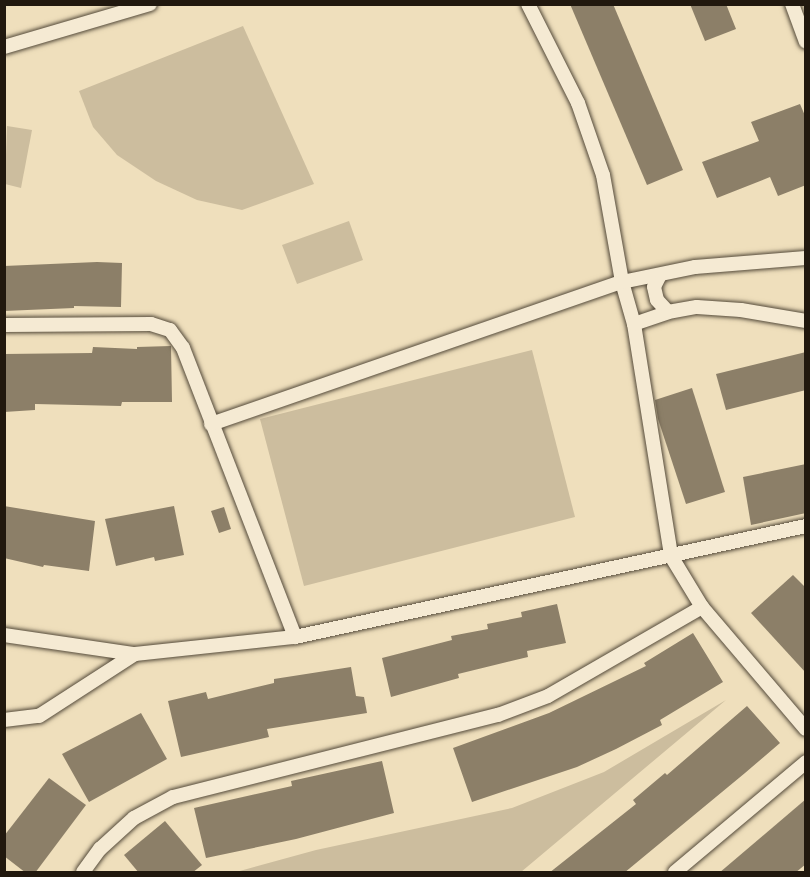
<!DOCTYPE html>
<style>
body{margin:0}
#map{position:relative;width:810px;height:877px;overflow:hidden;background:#efdfbc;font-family:"Sorts Mill Goudy",serif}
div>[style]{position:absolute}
.green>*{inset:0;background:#ccbd9e}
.building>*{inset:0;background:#8c7f68}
.roads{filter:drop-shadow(0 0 2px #544a3a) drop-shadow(0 0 2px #544a3a)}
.minor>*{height:14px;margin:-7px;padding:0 7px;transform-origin:7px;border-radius:7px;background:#f5ead3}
span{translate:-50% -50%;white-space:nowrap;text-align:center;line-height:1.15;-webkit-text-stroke:6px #f5ead3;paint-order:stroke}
.frame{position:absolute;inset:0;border:6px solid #21180e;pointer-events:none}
</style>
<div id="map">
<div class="green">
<i style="clip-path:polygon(243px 26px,314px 184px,242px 210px,197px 200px,156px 181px,117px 155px,93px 127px,79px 91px)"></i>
<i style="clip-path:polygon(7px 126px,32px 130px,21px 188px,5px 184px)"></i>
<i style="clip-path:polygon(349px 221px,363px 260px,297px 284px,282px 245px)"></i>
<i style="clip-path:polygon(532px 350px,575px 517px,304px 586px,260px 419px)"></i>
<i style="clip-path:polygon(726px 700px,521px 872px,236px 872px,316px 850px,512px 808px,604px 772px)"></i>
</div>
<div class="building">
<i style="clip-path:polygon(570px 4px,613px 4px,683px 170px,647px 185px)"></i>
<i style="clip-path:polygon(690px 4px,726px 4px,736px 29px,705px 41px)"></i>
<i style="clip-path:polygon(800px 104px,806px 118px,806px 185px,778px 196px,770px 177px,717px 198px,702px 162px,759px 141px,751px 122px)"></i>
<i style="clip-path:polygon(97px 262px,122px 263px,121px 307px,74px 306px,74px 308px,4px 311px,4px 266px)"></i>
<i style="clip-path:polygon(171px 346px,172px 402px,122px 402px,121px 406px,35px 404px,35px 410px,4px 412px,4px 354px,92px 353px,93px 347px,137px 349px,137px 347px)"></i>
<i style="clip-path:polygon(806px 352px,806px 390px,726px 410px,716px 374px)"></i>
<i style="clip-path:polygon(692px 388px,725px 492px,686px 504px,658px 419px,655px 400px)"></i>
<i style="clip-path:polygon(806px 464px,806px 513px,751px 525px,743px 477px)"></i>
<i style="clip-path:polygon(4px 506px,95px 521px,89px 571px,44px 565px,43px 567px,4px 558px)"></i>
<i style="clip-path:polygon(174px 506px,184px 555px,155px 561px,154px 557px,116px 566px,105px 519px)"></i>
<i style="clip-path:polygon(224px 507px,231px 529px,219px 533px,211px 511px)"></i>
<i style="clip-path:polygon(793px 575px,806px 588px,806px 673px,751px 613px)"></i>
<i style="clip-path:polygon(557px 604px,566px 643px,527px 651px,528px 657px,458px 674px,459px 678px,391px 697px,382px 658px,452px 640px,451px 636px,488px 629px,487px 624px,522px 617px,521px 612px)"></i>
<i style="clip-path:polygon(693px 633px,723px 682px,660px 720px,662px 725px,616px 749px,577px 767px,472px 802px,453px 748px,549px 713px,646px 666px,644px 663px)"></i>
<i style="clip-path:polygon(351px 667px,356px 696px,364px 697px,367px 713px,267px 729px,269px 737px,181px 757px,168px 701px,206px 692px,208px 699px,274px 683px,274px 679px)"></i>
<i style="clip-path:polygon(747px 706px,780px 743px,745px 773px,624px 873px,549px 873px,636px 804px,633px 800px,665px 773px,667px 775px)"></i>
<i style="clip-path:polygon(141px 713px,167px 759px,89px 802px,62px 754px)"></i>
<i style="clip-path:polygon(382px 761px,394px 813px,296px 839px,206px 858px,194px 808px,292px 786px,291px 781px)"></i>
<i style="clip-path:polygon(49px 778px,86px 805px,35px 873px,26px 873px,4px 856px,4px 836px)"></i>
<i style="clip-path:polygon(806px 799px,806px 864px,795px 873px,719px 873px)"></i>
<i style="clip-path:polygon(165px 821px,202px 865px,192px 873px,139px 873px,124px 855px)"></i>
</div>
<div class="roads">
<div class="minor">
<i style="left:528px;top:4px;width:111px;rotate:63.2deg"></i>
<i style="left:578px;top:103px;width:76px;rotate:70.9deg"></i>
<i style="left:603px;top:175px;width:109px;rotate:79.9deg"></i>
<i style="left:622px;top:282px;width:44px;rotate:74.1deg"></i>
<i style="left:634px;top:324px;width:235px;rotate:80.9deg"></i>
<i style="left:671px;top:556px;width:60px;rotate:58.7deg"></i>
<i style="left:702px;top:607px;width:160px;rotate:49.6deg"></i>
<i style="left:792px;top:4px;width:40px;rotate:69.8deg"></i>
<i style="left:4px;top:47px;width:152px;rotate:-16.4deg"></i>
<i style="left:660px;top:275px;width:13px;rotate:117deg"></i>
<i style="left:654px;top:287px;width:13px;rotate:77deg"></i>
<i style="left:657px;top:300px;width:16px;rotate:47deg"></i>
<i style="left:634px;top:324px;width:36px;rotate:-19deg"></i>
<i style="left:668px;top:312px;width:29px;rotate:-10deg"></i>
<i style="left:697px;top:307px;width:44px;rotate:3.9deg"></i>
<i style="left:741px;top:310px;width:66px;rotate:9.6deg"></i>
<i style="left:4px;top:325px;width:147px;rotate:-0.4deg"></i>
<i style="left:151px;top:324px;width:20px;rotate:18deg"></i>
<i style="left:170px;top:330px;width:22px;rotate:54deg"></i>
<i style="left:183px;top:348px;width:310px;rotate:68.8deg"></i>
<i style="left:211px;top:424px;width:435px;rotate:-19.1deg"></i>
<i style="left:622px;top:282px;width:75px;rotate:-11.6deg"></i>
<i style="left:695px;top:267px;width:111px;rotate:-4.6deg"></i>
<i style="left:4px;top:635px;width:132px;rotate:8.3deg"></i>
<i style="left:135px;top:654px;width:161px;rotate:-6.1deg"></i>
<i style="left:295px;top:637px;width:523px;rotate:-12.26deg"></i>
<i style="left:4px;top:720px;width:35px;rotate:-7deg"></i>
<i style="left:39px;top:716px;width:114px;rotate:-32.9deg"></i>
<i style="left:83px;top:872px;width:29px;rotate:-54deg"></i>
<i style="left:100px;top:849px;width:46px;rotate:-42.4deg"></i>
<i style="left:134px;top:818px;width:44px;rotate:-28.3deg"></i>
<i style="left:173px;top:797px;width:335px;rotate:-14.2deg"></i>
<i style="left:498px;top:715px;width:53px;rotate:-20.8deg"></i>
<i style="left:548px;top:696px;width:178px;rotate:-30deg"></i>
<i style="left:675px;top:872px;width:171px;rotate:-40deg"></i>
</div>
</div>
<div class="frame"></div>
</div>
